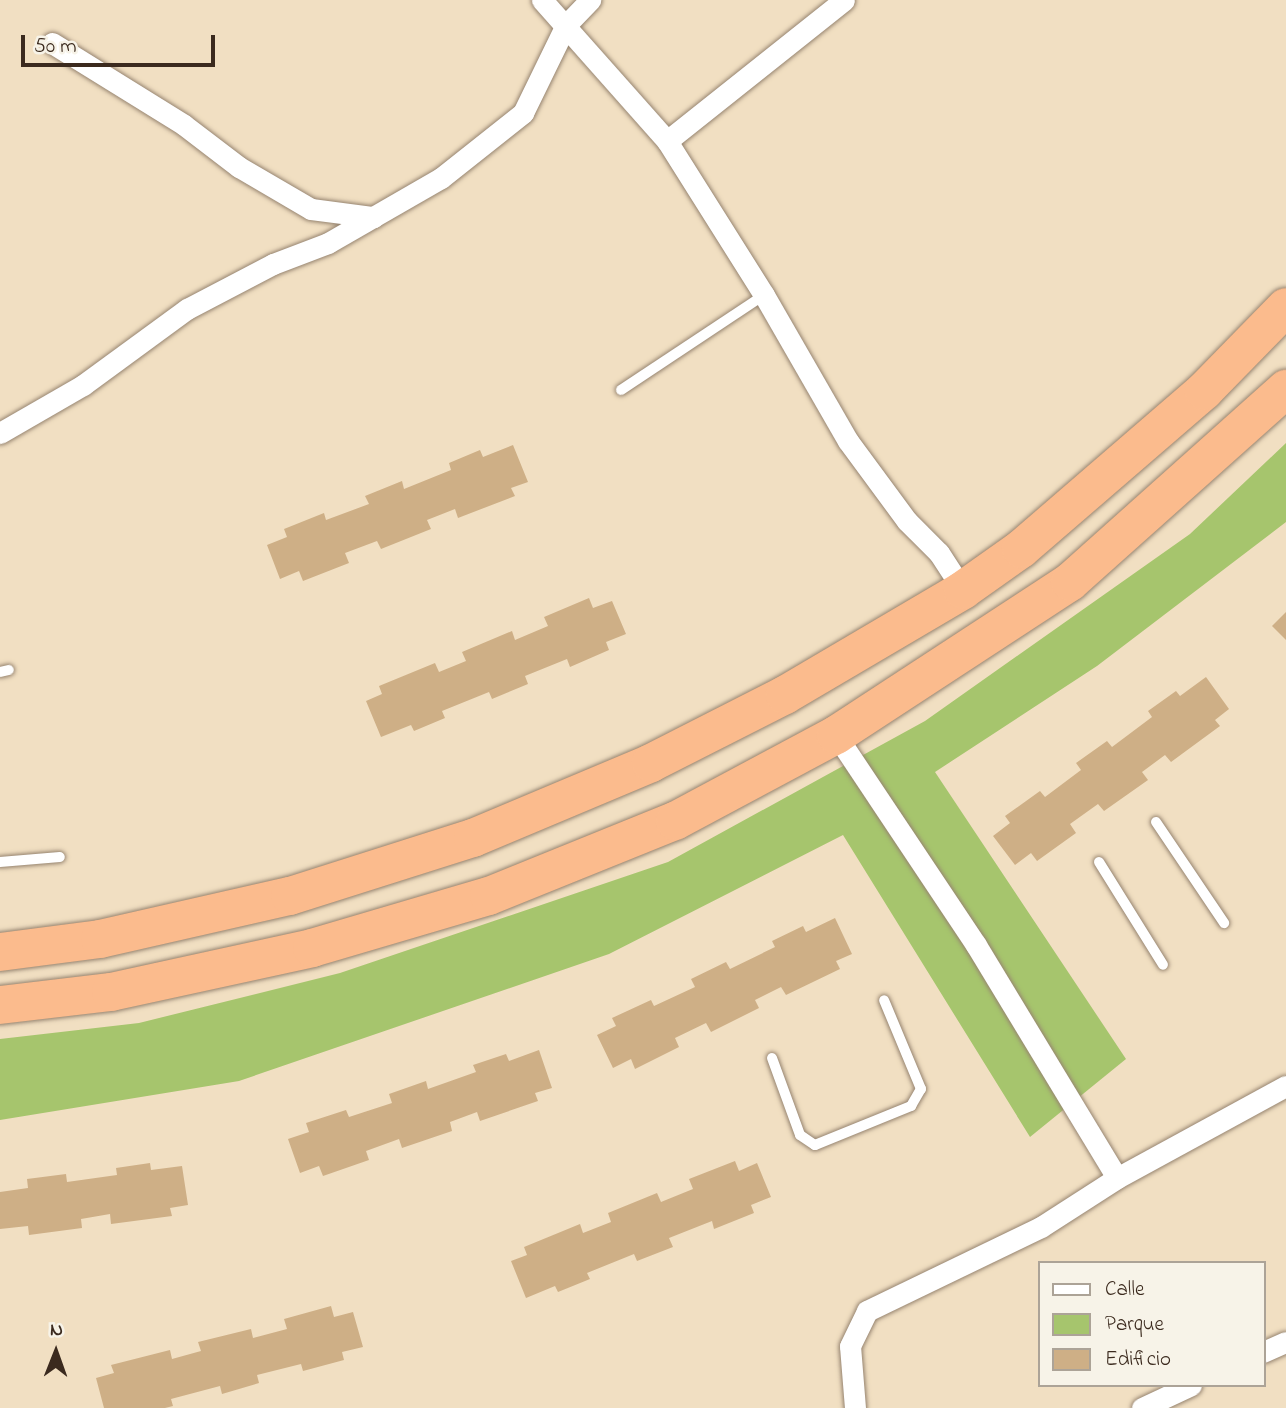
<!DOCTYPE html>
<style>
body{margin:0}
#map{position:relative;width:1286px;height:1408px;overflow:hidden;background:#f1dfc2;font-family:"Indie Flower",sans-serif}
div>[style]{position:absolute}
.green>*{inset:0;background:#a6c56d}
.building>*{inset:0;background:#ceaf86}
.roads{filter:drop-shadow(0 0 2px #968470) drop-shadow(0 0 2px #968470)}
.lane>*{height:10px;margin:-5px;padding:0 5px;transform-origin:5px;border-radius:5px;background:#fff}
.street>*{height:21px;margin:-10.5px;padding:0 10.5px;transform-origin:10.5px;border-radius:10.5px;background:#fff}
.highway>*{height:38px;margin:-19px;padding:0 19px;transform-origin:19px;border-radius:19px;background:#fbbb8d}
span{translate:-50% -50%;white-space:nowrap;text-align:center;line-height:1.15;-webkit-text-stroke:5px #f7f3e8;paint-order:stroke}
.legend{position:absolute;left:1038px;top:1261px;width:228px;height:126px;box-sizing:border-box;background:#f7f3e8;border:2px solid #aca397;margin:0;padding:9px 12px;list-style:none;font-size:21px;color:#3b2a1e}
.legend li{display:flex;align-items:center;gap:14px;height:35px}
.legend b{width:35px;border:2px solid #aca397}
.north{position:absolute;left:21px;top:1317px;width:70px;height:70px;-webkit-text-stroke:5px #f7f3e8;paint-order:stroke;rotate:1deg;font-size:19px;font-weight:700;line-height:28px;text-align:center;color:#3b2a1e}
.north::after{content:'';display:block;margin:auto;width:24px;height:32px;background:#3b2a1e;clip-path:polygon(50% 0,100% 100%,50% 72%,0 100%)}
.scale{position:absolute;left:21px;top:35px;width:194px;height:32px;box-sizing:border-box;border:4px solid #3b2a1e;border-top:0;padding-left:9px;font-size:21px;line-height:24px;white-space:nowrap;color:#3b2a1e;-webkit-text-stroke:5px #f7f3e8;paint-order:stroke}
</style>
<div id="map">
<div class="green">
<i style="clip-path:polygon(1286px 443px,1286px 522px,1097px 666px,935px 772px,1126px 1059px,1030px 1137px,843px 835px,609px 954px,239px 1081px,0 1120px,0 1039px,139px 1023px,340px 973px,668px 862px,925px 721px,1190px 534px)"></i>
</div>
<div class="building">
<i style="clip-path:polygon(513px 445px,528px 482px,511px 488px,515px 496px,458px 518px,455px 509px,427px 520px,431px 529px,381px 549px,377px 541px,345px 553px,349px 563px,303px 581px,299px 571px,280px 579px,267px 545px,287px 537px,284px 529px,324px 513px,326px 520px,369px 504px,365px 496px,402px 481px,404px 489px,451px 470px,449px 463px,480px 450px,483px 457px)"></i>
<i style="clip-path:polygon(589px 598px,593px 608px,612px 601px,626px 634px,606px 642px,609px 650px,570px 667px,567px 659px,525px 676px,528px 684px,492px 699px,489px 692px,442px 711px,445px 718px,414px 731px,411px 725px,381px 737px,366px 701px,382px 694px,379px 686px,435px 663px,439px 672px,466px 661px,462px 652px,512px 631px,515px 640px,548px 626px,544px 617px)"></i>
<i style="clip-path:polygon(1286px 612px,1286px 640px,1272px 626px)"></i>
<i style="clip-path:polygon(1206px 677px,1229px 709px,1215px 720px,1220px 726px,1171px 762px,1165px 755px,1142px 772px,1148px 780px,1104px 811px,1098px 804px,1070px 824px,1076px 833px,1037px 861px,1031px 853px,1015px 865px,993px 836px,1010px 823px,1005px 816px,1040px 791px,1045px 797px,1081px 770px,1076px 763px,1107px 741px,1112px 747px,1152px 717px,1148px 711px,1176px 691px,1180px 696px)"></i>
<i style="clip-path:polygon(835px 918px,852px 954px,836px 961px,840px 969px,786px 995px,781px 987px,755px 1000px,759px 1008px,711px 1032px,706px 1023px,675px 1038px,679px 1047px,635px 1069px,631px 1059px,613px 1068px,597px 1035px,616px 1026px,612px 1018px,651px 1000px,654px 1006px,695px 987px,691px 979px,726px 962px,730px 969px,775px 947px,772px 941px,803px 926px,806px 932px)"></i>
<i style="clip-path:polygon(539px 1050px,552px 1088px,535px 1093px,538px 1101px,480px 1121px,477px 1112px,450px 1122px,452px 1131px,402px 1148px,399px 1139px,366px 1151px,369px 1160px,323px 1176px,319px 1166px,300px 1173px,288px 1139px,309px 1132px,306px 1123px,346px 1110px,349px 1117px,392px 1103px,389px 1094px,426px 1081px,428px 1089px,476px 1072px,473px 1065px,506px 1054px,509px 1061px)"></i>
<i style="clip-path:polygon(735px 1161px,739px 1171px,757px 1163px,771px 1197px,751px 1205px,754px 1213px,714px 1229px,712px 1221px,669px 1238px,673px 1247px,637px 1261px,634px 1254px,587px 1273px,590px 1279px,558px 1292px,555px 1286px,526px 1298px,511px 1261px,527px 1255px,524px 1247px,580px 1224px,583px 1233px,611px 1222px,608px 1213px,657px 1193px,661px 1202px,693px 1189px,689px 1179px)"></i>
<i style="clip-path:polygon(150px 1163px,151px 1170px,182px 1166px,188px 1205px,170px 1208px,172px 1216px,111px 1224px,110px 1214px,81px 1219px,82px 1228px,29px 1235px,28px 1226px,0 1229px,0 1192px,28px 1188px,27px 1179px,66px 1174px,67px 1182px,117px 1175px,116px 1168px)"></i>
<i style="clip-path:polygon(331px 1306px,334px 1317px,353px 1312px,363px 1347px,342px 1352px,344px 1360px,303px 1371px,301px 1364px,257px 1375px,259px 1383px,222px 1394px,220px 1386px,171px 1399px,173px 1406px,165px 1408px,104px 1408px,96px 1378px,114px 1373px,111px 1365px,170px 1350px,172px 1359px,201px 1351px,198px 1342px,251px 1329px,253px 1338px,287px 1329px,284px 1319px)"></i>
</div>
<div class="roads">
<div class="lane">
<i style="left:621px;top:390px;width:172px;rotate:-33.6deg"></i>
<i style="left:0;top:672px;width:9px;rotate:-13deg"></i>
<i style="left:1156px;top:822px;width:122px;rotate:56deg"></i>
<i style="left:0;top:862px;width:60px;rotate:-4.8deg"></i>
<i style="left:1099px;top:862px;width:121px;rotate:58.1deg"></i>
<i style="left:772px;top:1058px;width:82px;rotate:70deg"></i>
<i style="left:800px;top:1135px;width:18px;rotate:34deg"></i>
<i style="left:815px;top:1145px;width:104px;rotate:-22.1deg"></i>
<i style="left:911px;top:1106px;width:20px;rotate:-60deg"></i>
<i style="left:921px;top:1089px;width:96px;rotate:-112.6deg"></i>
</div>
<div class="street">
<i style="left:542px;top:0;width:188px;rotate:48.4deg"></i>
<i style="left:667px;top:141px;width:182px;rotate:57.8deg"></i>
<i style="left:764px;top:295px;width:168px;rotate:60.1deg"></i>
<i style="left:848px;top:441px;width:99px;rotate:53.6deg"></i>
<i style="left:907px;top:521px;width:45px;rotate:45deg"></i>
<i style="left:939px;top:553px;width:44px;rotate:57deg"></i>
<i style="left:52px;top:43px;width:155px;rotate:31.8deg"></i>
<i style="left:184px;top:125px;width:69px;rotate:37.4deg"></i>
<i style="left:239px;top:167px;width:83px;rotate:30.3deg"></i>
<i style="left:311px;top:209px;width:63px;rotate:7.4deg"></i>
<i style="left:667px;top:141px;width:226px;rotate:-38.5deg"></i>
<i style="left:0;top:433px;width:96px;rotate:-30deg"></i>
<i style="left:83px;top:385px;width:129px;rotate:-36.2deg"></i>
<i style="left:187px;top:309px;width:97px;rotate:-27.6deg"></i>
<i style="left:273px;top:264px;width:59px;rotate:-20.9deg"></i>
<i style="left:328px;top:243px;width:130px;rotate:-29.9deg"></i>
<i style="left:441px;top:178px;width:105px;rotate:-38.4deg"></i>
<i style="left:523px;top:113px;width:98px;rotate:-64deg"></i>
<i style="left:566px;top:25px;width:35px;rotate:-46deg"></i>
<i style="left:836px;top:735px;width:252px;rotate:56.3deg"></i>
<i style="left:976px;top:945px;width:272px;rotate:58.8deg"></i>
<i style="left:1117px;top:1178px;width:192px;rotate:-28.6deg"></i>
<i style="left:1263px;top:1352px;width:24px;rotate:-24deg"></i>
<i style="left:855px;top:1408px;width:62px;rotate:-94.6deg"></i>
<i style="left:850px;top:1346px;width:39px;rotate:-64deg"></i>
<i style="left:867px;top:1311px;width:193px;rotate:-25.8deg"></i>
<i style="left:1041px;top:1227px;width:90px;rotate:-32.8deg"></i>
<i style="left:1142px;top:1408px;width:54px;rotate:-25.1deg"></i>
</div>
<div class="highway">
<i style="left:0;top:952px;width:101px;rotate:-7.4deg"></i>
<i style="left:100px;top:939px;width:195px;rotate:-12.8deg"></i>
<i style="left:290px;top:896px;width:192px;rotate:-17.6deg"></i>
<i style="left:473px;top:838px;width:193px;rotate:-22.8deg"></i>
<i style="left:651px;top:763px;width:150px;rotate:-26.9deg"></i>
<i style="left:785px;top:695px;width:207px;rotate:-30.5deg"></i>
<i style="left:963px;top:590px;width:71px;rotate:-35.3deg"></i>
<i style="left:1021px;top:549px;width:242px;rotate:-40.8deg"></i>
<i style="left:1204px;top:391px;width:117px;rotate:-45.7deg"></i>
<i style="left:0;top:1005px;width:112px;rotate:-6.7deg"></i>
<i style="left:111px;top:992px;width:206px;rotate:-12.3deg"></i>
<i style="left:312px;top:948px;width:184px;rotate:-16.4deg"></i>
<i style="left:489px;top:896px;width:201px;rotate:-22deg"></i>
<i style="left:675px;top:821px;width:183px;rotate:-28.1deg"></i>
<i style="left:836px;top:735px;width:280px;rotate:-33.2deg"></i>
<i style="left:1070px;top:582px;width:290px;rotate:-41.8deg"></i>
</div>
</div>
<ul class="legend">
<li><b style="height:9px;background:#fff"></b>Calle</li>
<li><b style="height:19px;background:#a6c56d"></b>Parque</li>
<li><b style="height:19px;background:#ceaf86"></b>Edificio</li>
</ul>
<div class="north">N</div>
<div class="scale">50 m</div>
</div>
